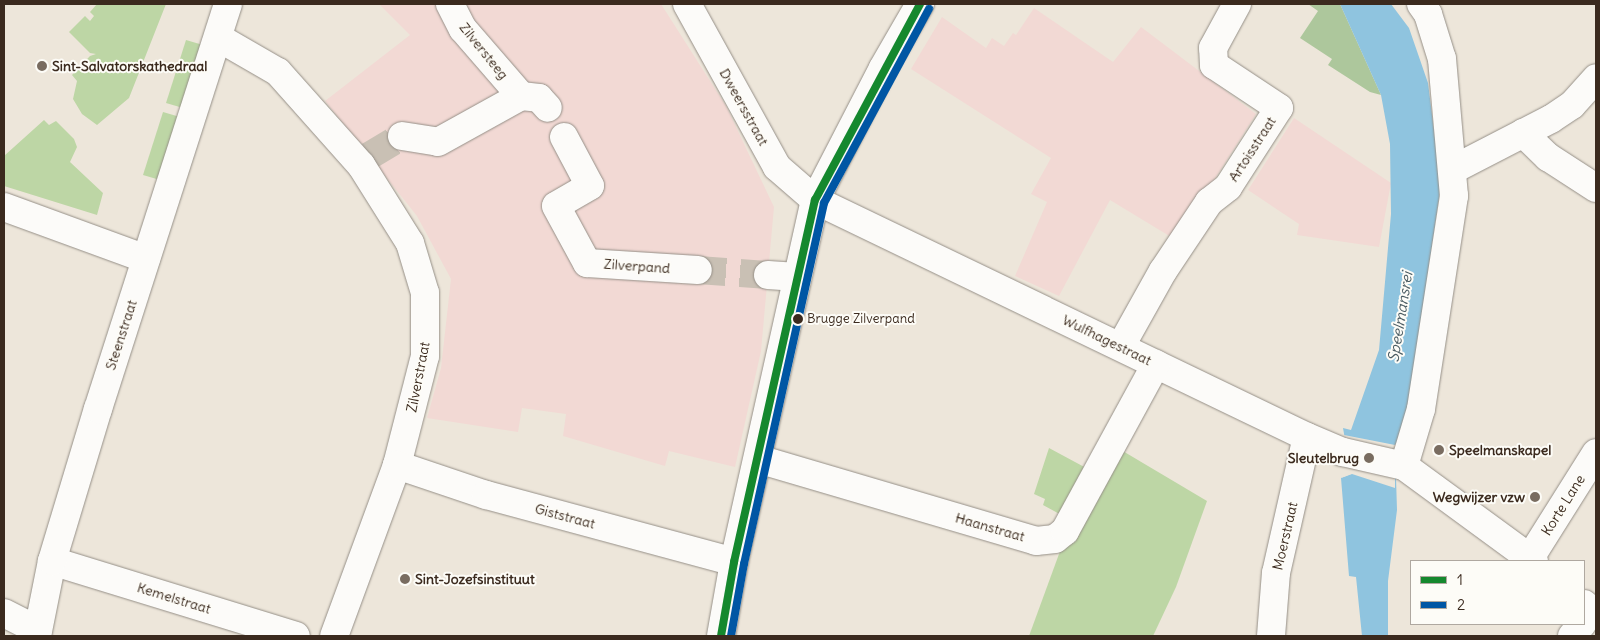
<!DOCTYPE html>
<style>
body{margin:0}
#map{position:relative;width:1600px;height:640px;overflow:hidden;background:#ede6da;font-family:Delius,sans-serif}
div>[style]{position:absolute}
.built>*{inset:0;background:#f2d9d4}
.green>*{inset:0;background:#bdd6a5}
.forest>*{inset:0;background:#adc79c}
.water>*{inset:0;background:#8fc4df}
.pier>*{inset:0;background:#ede6da}
.minor-tunnel>*{height:28px;margin-top:-14px;transform-origin:0;background:repeating-linear-gradient(90deg,#c9c0b4 0 28px,transparent 0 42px)}
.roads{filter:drop-shadow(0 0 1px #958f87) drop-shadow(0 0 1px #958f87)}
.minor>*{height:28px;margin:-14px;padding:0 14px;transform-origin:14px;border-radius:14px;background:#fcfbf9}
.bus-1>*{height:8px;margin:-4px;padding:0 4px;transform-origin:4px;border-radius:4px;background:#15882e}
.bus-2>*{height:8px;margin:-4px;padding:0 4px;transform-origin:4px;border-radius:4px;background:#0056a4}
.dots>*{width:14px;height:14px;translate:-50% -50%;box-sizing:border-box;border:2px solid #fdfcf7;border-radius:50%}
span{translate:-50% -50%;white-space:nowrap;text-align:center;line-height:1.15;-webkit-text-stroke:4px #fdfcf7;paint-order:stroke}
.bus-label{font-size:13px;color:#3b2a1e}
.left{translate:0 -50%;text-align:left}
.street-label{font-size:14px;color:#3b2a1e}
.poi-label{font-size:14px;color:#3b2a1e;font-weight:700}
.right{translate:-100% -50%;text-align:right}
.water-label{font-size:15px;color:#4a5b62;font-style:italic}
.frame{position:absolute;inset:0;border:5px solid #3b2a1e;pointer-events:none}
.legend{position:absolute;left:1410px;top:560px;width:175px;height:65px;box-sizing:border-box;background:#fdfcf7;border:1px solid #afa8a0;margin:0;padding:6px 9px;list-style:none;font-size:15px;color:#3b2a1e}
.legend li{display:flex;align-items:center;gap:10px;height:25px}
.legend b{width:25px;border:1px solid #afa8a0}
</style>
<div id="map">
<div class="built">
<i style="clip-path:polygon(379px 4px,661px 4px,726px 106px,774px 207px,761px 351px,735px 467px,669px 451px,665px 466px,563px 436px,566px 414px,522px 408px,518px 432px,427px 418px,441px 368px,451px 279px,417px 216px,325px 101px,410px 35px)"></i>
<i style="clip-path:polygon(1034px 8px,1113px 62px,1141px 27px,1256px 114px,1176px 240px,1110px 200px,1059px 296px,1015px 276px,1047px 202px,1031px 194px,1051px 158px,911px 69px,942px 17px,986px 48px,992px 38px,1004px 46px,1013px 33px,1016px 35px)"></i>
<i style="clip-path:polygon(1294px 118px,1391px 183px,1379px 247px,1297px 235px,1299px 224px,1248px 190px)"></i>
</div>
<div class="green">
<i style="clip-path:polygon(97px 4px,166px 4px,129px 98px,97px 125px,82px 114px,73px 99px,77px 81px,72px 75px,90px 56px,96px 54px,90px 53px,69px 32px,85px 16px,90px 21px,94px 16px,90px 12px)"></i>
<i style="clip-path:polygon(186px 40px,203px 45px,183px 108px,166px 103px)"></i>
<i style="clip-path:polygon(163px 112px,180px 117px,160px 180px,143px 175px)"></i>
<i style="clip-path:polygon(44px 120px,49px 125px,56px 121px,74px 139px,77px 147px,70px 162px,103px 193px,97px 215px,4px 186px,4px 156px)"></i>
<i style="clip-path:polygon(1116px 447px,1207px 501px,1176px 587px,1153px 636px,1029px 636px,1059px 554px)"></i>
<i style="clip-path:polygon(1049px 448px,1088px 469px,1065px 517px,1043px 505px,1045px 499px,1034px 494px)"></i>
</div>
<div class="forest">
<i style="clip-path:polygon(1308px 4px,1340px 4px,1381px 95px,1370px 92px,1328px 65px,1332px 59px,1300px 38px,1318px 11px)"></i>
</div>
<div class="water">
<i style="clip-path:polygon(1340px 4px,1391px 4px,1409px 28px,1428px 83px,1441px 185px,1405px 430px,1395px 445px,1397px 510px,1388px 581px,1388px 636px,1362px 636px,1356px 577px,1349px 576px,1341px 478px,1351px 474px,1343px 428px,1351px 430px,1379px 350px,1391px 214px,1390px 144px,1381px 95px)"></i>
</div>
<div class="pier">
<i style="clip-path:polygon(1344px 435px,1395px 445px,1395px 488px,1352px 474px,1341px 478px,1348px 473px)"></i>
</div>
<div class="minor-tunnel">
<i style="left:369px;top:156px;width:39px;rotate:-31deg"></i>
<i style="left:698px;top:270px;width:70px;rotate:4.1deg"></i>
</div>
<div class="roads">
<div class="minor">
<i style="left:450px;top:4px;width:28px;rotate:63deg"></i>
<i style="left:463px;top:29px;width:89px;rotate:49.1deg"></i>
<i style="left:687px;top:4px;width:186px;rotate:61.1deg"></i>
<i style="left:777px;top:167px;width:50px;rotate:41deg"></i>
<i style="left:815px;top:200px;width:546px;rotate:25.72deg"></i>
<i style="left:1307px;top:437px;width:39px;rotate:23deg"></i>
<i style="left:1343px;top:452px;width:63px;rotate:12.9deg"></i>
<i style="left:1404px;top:466px;width:161px;rotate:36.2deg"></i>
<i style="left:219px;top:38px;width:68px;rotate:30deg"></i>
<i style="left:278px;top:72px;width:125px;rotate:48.3deg"></i>
<i style="left:361px;top:165px;width:92px;rotate:57.9deg"></i>
<i style="left:410px;top:243px;width:52px;rotate:73.3deg"></i>
<i style="left:425px;top:293px;width:63px;rotate:90deg"></i>
<i style="left:425px;top:356px;width:113px;rotate:104.4deg"></i>
<i style="left:397px;top:465px;width:182px;rotate:110.2deg"></i>
<i style="left:1523px;top:133px;width:35px;rotate:44deg"></i>
<i style="left:1548px;top:157px;width:57px;rotate:32.9deg"></i>
<i style="left:402px;top:136px;width:36px;rotate:9deg"></i>
<i style="left:438px;top:142px;width:95px;rotate:-29deg"></i>
<i style="left:521px;top:96px;width:18px;rotate:6deg"></i>
<i style="left:539px;top:98px;width:13px;rotate:48deg"></i>
<i style="left:564px;top:137px;width:55px;rotate:62deg"></i>
<i style="left:590px;top:186px;width:39px;rotate:150deg"></i>
<i style="left:556px;top:206px;width:65px;rotate:61.5deg"></i>
<i style="left:587px;top:263px;width:111px;rotate:3.6deg"></i>
<i style="left:1454px;top:169px;width:109px;rotate:-27.3deg"></i>
<i style="left:1551px;top:119px;width:25px;rotate:-34deg"></i>
<i style="left:1572px;top:105px;width:36px;rotate:-48deg"></i>
<i style="left:4px;top:207px;width:151px;rotate:20.1deg"></i>
<i style="left:768px;top:275px;width:29px;rotate:4deg"></i>
<i style="left:1121px;top:346px;width:86px;rotate:-60.8deg"></i>
<i style="left:1163px;top:271px;width:83px;rotate:-56.3deg"></i>
<i style="left:1209px;top:202px;width:24px;rotate:-38deg"></i>
<i style="left:1228px;top:187px;width:94px;rotate:-57.2deg"></i>
<i style="left:1279px;top:108px;width:78px;rotate:-146.5deg"></i>
<i style="left:1214px;top:65px;width:17px;rotate:-93deg"></i>
<i style="left:1213px;top:48px;width:50px;rotate:-61.4deg"></i>
<i style="left:758px;top:459px;width:290px;rotate:16.4deg"></i>
<i style="left:1036px;top:541px;width:19px;rotate:-6deg"></i>
<i style="left:1055px;top:539px;width:13px;rotate:-39deg"></i>
<i style="left:1065px;top:531px;width:190px;rotate:-61.4deg"></i>
<i style="left:397px;top:465px;width:94px;rotate:18.6deg"></i>
<i style="left:486px;top:495px;width:257px;rotate:15.1deg"></i>
<i style="left:1404px;top:466px;width:59px;rotate:-73.4deg"></i>
<i style="left:1421px;top:409px;width:216px;rotate:-81.2deg"></i>
<i style="left:1454px;top:196px;width:138px;rotate:-95deg"></i>
<i style="left:1442px;top:59px;width:47px;rotate:-107.3deg"></i>
<i style="left:1428px;top:14px;width:12px;rotate:-125deg"></i>
<i style="left:1530px;top:558px;width:124px;rotate:-57.8deg"></i>
<i style="left:52px;top:561px;width:255px;rotate:17.1deg"></i>
<i style="left:1584px;top:604px;width:16px;rotate:40deg"></i>
<i style="left:4px;top:613px;width:38px;rotate:27deg"></i>
<i style="left:37px;top:636px;width:76px;rotate:-78.7deg"></i>
<i style="left:52px;top:561px;width:159px;rotate:-73.2deg"></i>
<i style="left:98px;top:409px;width:425px;rotate:-72.2deg"></i>
<i style="left:721px;top:636px;width:75px;rotate:-80deg"></i>
<i style="left:734px;top:562px;width:371px;rotate:-77.4deg"></i>
<i style="left:815px;top:200px;width:148px;rotate:-62.7deg"></i>
<i style="left:883px;top:68px;width:74px;rotate:-60deg"></i>
<i style="left:1271px;top:636px;width:63px;rotate:-85.5deg"></i>
<i style="left:1276px;top:573px;width:139px;rotate:-77.2deg"></i>
<i style="left:1572px;top:636px;width:16px;rotate:-50deg"></i>
</div>
</div>
<div class="bus-1">
<i style="left:721px;top:636px;width:75px;rotate:-80deg"></i>
<i style="left:734px;top:562px;width:371px;rotate:-77.4deg"></i>
<i style="left:815px;top:200px;width:222px;rotate:-61.8deg"></i>
</div>
<div class="bus-2">
<i style="left:731px;top:636px;width:73px;rotate:-79.8deg"></i>
<i style="left:744px;top:564px;width:370px;rotate:-77.5deg"></i>
<i style="left:824px;top:203px;width:221px;rotate:-61.6deg"></i>
</div>
<div class="dots">
<i style="left:42px;top:66px;background:#796c60"></i>
<i style="left:798px;top:319px;background:#3b2a1e"></i>
<i style="left:1439px;top:450px;background:#796c60"></i>
<i style="left:1369px;top:458px;background:#796c60"></i>
<i style="left:1535px;top:497px;background:#796c60"></i>
<i style="left:405px;top:579px;background:#796c60"></i>
</div>
<div class="bus-label">
<span class="left" style="left:807px;top:319px">Brugge Zilverpand</span>
</div>
<div class="street-label">
<span style="left:484px;top:51px;rotate:51deg">Zilversteeg</span>
<span style="left:744px;top:107px;rotate:61deg">Dweersstraat</span>
<span style="left:1252px;top:149px;rotate:-57deg">Artoisstraat</span>
<span style="left:637px;top:266px;rotate:4deg">Zilverpand</span>
<span style="left:121px;top:335px;rotate:-72deg">Steenstraat</span>
<span style="left:1107px;top:340px;rotate:26deg">Wulfhagestraat</span>
<span style="left:418px;top:377px;rotate:-79deg">Zilverstraat</span>
<span style="left:1563px;top:505px;rotate:-58deg">Korte Lane</span>
<span style="left:565px;top:516px;rotate:15deg">Giststraat</span>
<span style="left:990px;top:527px;rotate:16deg">Haanstraat</span>
<span style="left:1285px;top:536px;rotate:-77deg">Moerstraat</span>
<span style="left:174px;top:598px;rotate:17deg">Kemelstraat</span>
</div>
<div class="poi-label">
<span class="left" style="left:52px;top:66px">Sint-Salvatorskathedraal</span>
<span class="left" style="left:1449px;top:450px">Speelmanskapel</span>
<span class="right" style="left:1359px;top:458px">Sleutelbrug</span>
<span class="right" style="left:1525px;top:497px">Wegwijzer vzw</span>
<span class="left" style="left:415px;top:579px">Sint-Jozefsinstituut</span>
</div>
<div class="water-label">
<span style="left:1400px;top:317px;rotate:-81deg">Speelmansrei</span>
</div>
<div class="frame"></div>
<ul class="legend">
<li><b style="height:6px;background:#15882e"></b>1</li>
<li><b style="height:6px;background:#0056a4"></b>2</li>
</ul>
</div>
